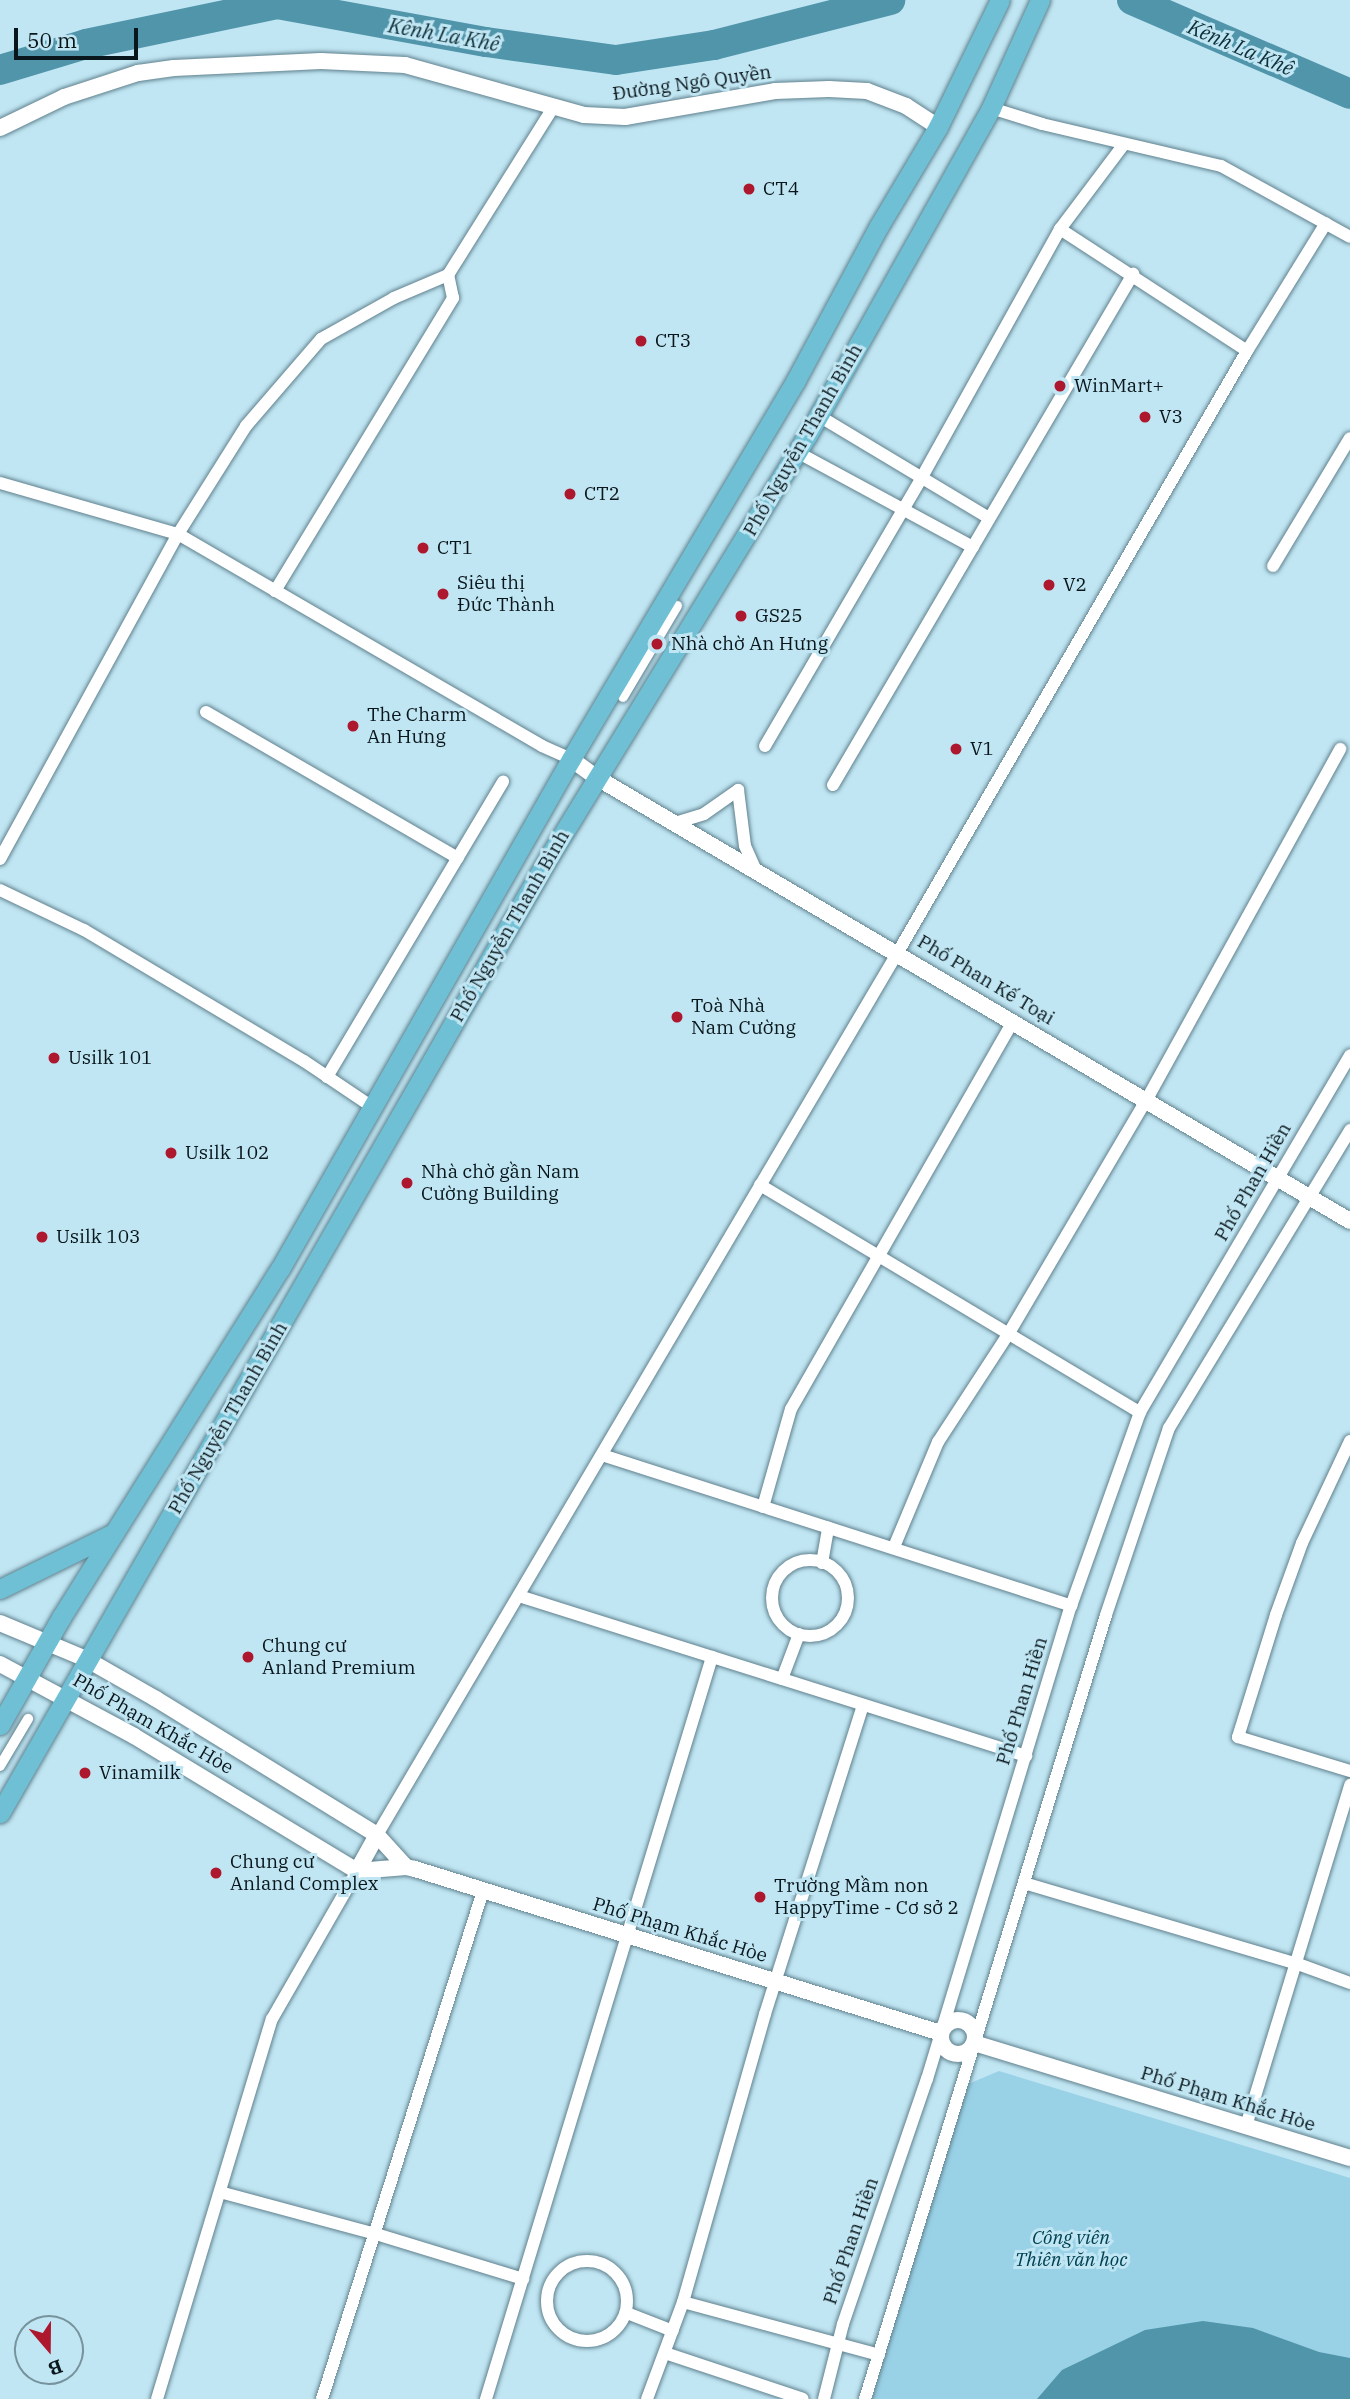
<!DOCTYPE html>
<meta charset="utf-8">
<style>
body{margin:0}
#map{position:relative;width:1350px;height:2399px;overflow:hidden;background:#c1e6f3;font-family:"IBM Plex Serif",serif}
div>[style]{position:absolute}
.green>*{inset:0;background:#99d1e6}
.water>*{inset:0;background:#5195ab}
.river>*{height:30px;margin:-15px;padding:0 15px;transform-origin:15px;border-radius:15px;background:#5195ab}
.roads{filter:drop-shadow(0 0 2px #60818e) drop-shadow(0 0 2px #60818e)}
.pedestrian>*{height:10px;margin:-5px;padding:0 5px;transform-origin:5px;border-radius:5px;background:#fff}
.minor>*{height:12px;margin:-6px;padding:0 6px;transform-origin:6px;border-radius:6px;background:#fff}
.minor>.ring{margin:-6px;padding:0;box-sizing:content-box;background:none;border:12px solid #fff;border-radius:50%}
.tertiary>*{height:16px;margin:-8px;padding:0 8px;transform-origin:8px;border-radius:8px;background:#fff}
.tertiary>.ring{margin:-8px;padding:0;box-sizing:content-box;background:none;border:16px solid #fff;border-radius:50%}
.primary>*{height:19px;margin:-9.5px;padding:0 9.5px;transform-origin:9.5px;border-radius:9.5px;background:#6fc0d4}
.dots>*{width:19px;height:19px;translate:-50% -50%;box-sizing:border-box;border:4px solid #c1e6f3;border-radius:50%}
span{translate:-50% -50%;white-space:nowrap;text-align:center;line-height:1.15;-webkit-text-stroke:6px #c1e6f3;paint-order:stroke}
.street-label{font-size:19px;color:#09161b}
.poi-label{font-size:19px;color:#09161b}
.left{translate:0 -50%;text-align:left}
.park-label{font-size:19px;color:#004151;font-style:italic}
.water-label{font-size:21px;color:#0f303a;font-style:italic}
.north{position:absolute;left:14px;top:2315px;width:70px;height:70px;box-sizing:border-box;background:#c1e6f3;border:2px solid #77939d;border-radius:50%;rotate:160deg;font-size:19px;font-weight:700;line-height:28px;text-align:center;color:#09161b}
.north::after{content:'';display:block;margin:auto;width:24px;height:32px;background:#ad182e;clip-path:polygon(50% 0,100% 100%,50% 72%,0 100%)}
.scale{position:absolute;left:14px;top:28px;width:124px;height:32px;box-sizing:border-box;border:4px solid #09161b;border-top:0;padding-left:9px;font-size:21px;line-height:24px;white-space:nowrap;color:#09161b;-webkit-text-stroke:5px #c1e6f3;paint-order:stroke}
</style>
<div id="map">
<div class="green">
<i style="clip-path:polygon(999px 2071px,1350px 2178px,1350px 2399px,872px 2399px,961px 2087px)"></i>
</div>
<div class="water">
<i style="clip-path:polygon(1203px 2321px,1253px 2328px,1319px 2352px,1350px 2358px,1350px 2399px,1037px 2399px,1062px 2370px,1145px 2330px)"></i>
</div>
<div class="river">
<i style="left:1132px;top:0;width:237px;rotate:23.3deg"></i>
<i style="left:0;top:70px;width:90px;rotate:-16.8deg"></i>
<i style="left:86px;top:44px;width:195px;rotate:-11.8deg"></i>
<i style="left:277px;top:4px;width:212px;rotate:10.3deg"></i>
<i style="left:486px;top:42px;width:131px;rotate:7.9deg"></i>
<i style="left:616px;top:60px;width:99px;rotate:-8.7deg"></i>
<i style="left:714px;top:45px;width:182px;rotate:-14.3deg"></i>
</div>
<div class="roads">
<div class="pedestrian">
<i style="left:623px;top:697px;width:106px;rotate:-59.3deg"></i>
<i style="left:0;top:1766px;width:55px;rotate:-59.2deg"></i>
</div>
<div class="minor">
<i style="left:991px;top:108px;width:53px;rotate:17.4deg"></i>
<i style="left:1042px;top:124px;width:184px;rotate:13.2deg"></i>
<i style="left:1221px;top:166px;width:147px;rotate:28.8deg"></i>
<i style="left:1060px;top:229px;width:223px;rotate:33.1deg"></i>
<i style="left:819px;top:416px;width:198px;rotate:31deg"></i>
<i style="left:797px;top:452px;width:200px;rotate:28.4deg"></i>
<i style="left:0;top:483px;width:185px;rotate:16deg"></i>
<i style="left:178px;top:534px;width:421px;rotate:30.2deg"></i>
<i style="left:542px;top:746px;width:32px;rotate:24deg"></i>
<i style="left:1273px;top:566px;width:149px;rotate:-59deg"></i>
<i style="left:275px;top:591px;width:343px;rotate:-58.7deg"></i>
<i style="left:453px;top:298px;width:24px;rotate:-102deg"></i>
<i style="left:448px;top:275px;width:199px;rotate:-57.9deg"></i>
<i style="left:206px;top:712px;width:291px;rotate:30.1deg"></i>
<i style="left:765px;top:746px;width:311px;rotate:-59.7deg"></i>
<i style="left:922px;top:477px;width:284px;rotate:-60.9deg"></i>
<i style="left:1060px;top:229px;width:106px;rotate:-53deg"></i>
<i style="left:833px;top:785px;width:593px;rotate:-59.58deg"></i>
<i style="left:738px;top:790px;width:56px;rotate:82.9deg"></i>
<i style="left:745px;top:846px;width:24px;rotate:66deg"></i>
<i style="left:675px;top:823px;width:30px;rotate:-17deg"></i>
<i style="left:704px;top:814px;width:42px;rotate:-35.2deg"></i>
<i style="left:0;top:859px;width:371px;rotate:-61.3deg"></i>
<i style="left:178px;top:534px;width:128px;rotate:-57.8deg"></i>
<i style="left:246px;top:426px;width:115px;rotate:-49.2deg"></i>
<i style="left:321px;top:339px;width:84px;rotate:-29.3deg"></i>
<i style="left:394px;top:298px;width:59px;rotate:-23.1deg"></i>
<i style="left:0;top:890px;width:93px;rotate:25.5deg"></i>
<i style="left:84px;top:930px;width:256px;rotate:30.8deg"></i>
<i style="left:304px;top:1061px;width:81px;rotate:33.9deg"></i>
<i style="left:327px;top:1077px;width:344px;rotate:-59.2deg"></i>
<i style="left:760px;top:1185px;width:443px;rotate:30.9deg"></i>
<i style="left:1350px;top:1441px;width:113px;rotate:115.2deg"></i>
<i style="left:1302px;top:1543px;width:77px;rotate:109.9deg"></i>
<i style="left:1276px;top:1615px;width:128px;rotate:107.3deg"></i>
<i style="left:1238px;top:1737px;width:117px;rotate:16.9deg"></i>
<i style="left:602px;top:1455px;width:493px;rotate:17.8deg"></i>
<i style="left:763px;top:1507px;width:102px;rotate:-74.1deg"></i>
<i style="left:791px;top:1409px;width:447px;rotate:-60.2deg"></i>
<i style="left:894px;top:1547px;width:114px;rotate:-67.3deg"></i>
<i style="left:938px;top:1442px;width:130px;rotate:-56.9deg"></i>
<i style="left:1009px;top:1333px;width:272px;rotate:-59.5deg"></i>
<i style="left:1147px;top:1099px;width:400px;rotate:-61.1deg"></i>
<i class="ring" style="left:772px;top:1560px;width:64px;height:64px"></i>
<i style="left:822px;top:1563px;width:36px;rotate:-80deg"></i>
<i style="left:519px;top:1596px;width:532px;rotate:17.51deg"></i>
<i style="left:782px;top:1679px;width:48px;rotate:-69.3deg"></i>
<i style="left:377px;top:1835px;width:1025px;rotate:-59.46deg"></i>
<i style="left:898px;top:952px;width:695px;rotate:-59.86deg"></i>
<i style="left:1247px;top:351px;width:150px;rotate:-58.3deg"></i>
<i style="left:1024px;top:1883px;width:286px;rotate:16.5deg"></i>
<i style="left:1298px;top:1964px;width:55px;rotate:20.1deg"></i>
<i style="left:1246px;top:2126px;width:357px;rotate:-73deg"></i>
<i style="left:220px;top:2192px;width:162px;rotate:15.1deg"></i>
<i style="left:376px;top:2234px;width:154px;rotate:17deg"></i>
<i class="ring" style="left:547px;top:2261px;width:68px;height:68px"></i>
<i style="left:683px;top:2302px;width:203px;rotate:15.1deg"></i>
<i style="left:627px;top:2313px;width:49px;rotate:21.4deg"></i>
<i style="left:665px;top:2353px;width:145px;rotate:18.4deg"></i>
<i style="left:157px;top:2399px;width:397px;rotate:-73.2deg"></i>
<i style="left:272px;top:2019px;width:171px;rotate:-60.1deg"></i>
<i style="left:322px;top:2399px;width:533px;rotate:-72.42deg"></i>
<i style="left:486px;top:2399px;width:776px;rotate:-73.06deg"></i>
<i style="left:647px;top:2399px;width:103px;rotate:-69.6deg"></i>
<i style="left:683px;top:2302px;width:299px;rotate:-74.1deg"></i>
<i style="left:765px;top:2014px;width:324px;rotate:-72.4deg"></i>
<i style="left:824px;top:2399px;width:77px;rotate:-75.8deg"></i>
<i style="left:843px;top:2324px;width:259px;rotate:-71.1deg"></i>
<i style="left:927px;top:2079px;width:494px;rotate:-73.1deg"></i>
<i style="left:1071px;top:1606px;width:206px;rotate:-70.4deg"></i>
<i style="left:1140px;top:1412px;width:414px;rotate:-59.5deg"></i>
<i style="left:865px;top:2399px;width:820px;rotate:-72.91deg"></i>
<i style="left:1106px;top:1615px;width:197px;rotate:-71.4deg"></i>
<i style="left:1169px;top:1428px;width:349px;rotate:-58.7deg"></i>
</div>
<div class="tertiary">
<i style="left:0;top:128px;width:71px;rotate:-25.8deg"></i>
<i style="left:64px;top:97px;width:78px;rotate:-18deg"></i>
<i style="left:138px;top:73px;width:36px;rotate:-8deg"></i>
<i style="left:174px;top:68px;width:147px;rotate:-2.7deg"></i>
<i style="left:321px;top:61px;width:84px;rotate:2.7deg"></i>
<i style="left:405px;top:65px;width:186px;rotate:15.6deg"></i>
<i style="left:584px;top:115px;width:41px;rotate:2.8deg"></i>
<i style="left:625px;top:117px;width:152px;rotate:-9.8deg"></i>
<i style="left:775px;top:91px;width:54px;rotate:-2.1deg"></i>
<i style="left:829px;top:89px;width:38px;rotate:3deg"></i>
<i style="left:867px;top:91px;width:42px;rotate:21deg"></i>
<i style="left:906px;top:106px;width:38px;rotate:33deg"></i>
<i style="left:571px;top:759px;width:34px;rotate:36deg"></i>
<i style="left:599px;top:779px;width:871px;rotate:30.48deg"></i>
<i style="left:0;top:1623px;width:93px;rotate:22.7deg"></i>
<i style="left:86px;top:1659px;width:81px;rotate:29.7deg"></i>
<i style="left:156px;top:1699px;width:259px;rotate:31.6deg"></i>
<i style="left:377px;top:1835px;width:43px;rotate:47.8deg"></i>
<i style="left:0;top:1664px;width:152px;rotate:28.2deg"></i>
<i style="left:134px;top:1736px;width:261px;rotate:31.2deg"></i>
<i style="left:357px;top:1871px;width:49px;rotate:-4.7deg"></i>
<i style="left:406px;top:1867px;width:9px;rotate:13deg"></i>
<i style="left:415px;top:1869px;width:551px;rotate:17.32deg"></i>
<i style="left:357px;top:1871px;width:41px;rotate:-60.9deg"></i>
<i class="ring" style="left:941px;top:2020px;width:18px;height:18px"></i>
<i style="left:974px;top:2043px;width:393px;rotate:17deg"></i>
</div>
<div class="primary">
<i style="left:0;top:1589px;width:125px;rotate:-26.2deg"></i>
<i style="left:0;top:1725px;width:125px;rotate:-60.4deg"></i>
<i style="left:62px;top:1616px;width:410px;rotate:-57.9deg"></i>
<i style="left:280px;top:1269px;width:587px;rotate:-60.29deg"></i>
<i style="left:571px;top:759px;width:441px;rotate:-59.3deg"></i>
<i style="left:796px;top:380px;width:175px;rotate:-61.7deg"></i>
<i style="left:879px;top:226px;width:115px;rotate:-59.2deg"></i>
<i style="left:938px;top:127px;width:141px;rotate:-64deg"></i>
<i style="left:0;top:1813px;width:1105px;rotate:-60.14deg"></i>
<i style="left:550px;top:855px;width:492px;rotate:-58.5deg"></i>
<i style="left:807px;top:436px;width:376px;rotate:-60.7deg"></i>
<i style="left:991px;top:108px;width:119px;rotate:-65.6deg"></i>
</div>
</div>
<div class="dots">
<i style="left:749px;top:189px;background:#ad182e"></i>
<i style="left:641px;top:341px;background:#ad182e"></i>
<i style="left:1060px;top:386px;background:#ad182e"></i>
<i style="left:1145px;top:417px;background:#ad182e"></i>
<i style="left:570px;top:494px;background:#ad182e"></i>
<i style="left:423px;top:548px;background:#ad182e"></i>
<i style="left:1049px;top:585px;background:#ad182e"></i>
<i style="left:443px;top:594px;background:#ad182e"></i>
<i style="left:741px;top:616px;background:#ad182e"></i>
<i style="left:657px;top:644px;background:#ad182e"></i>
<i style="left:353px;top:726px;background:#ad182e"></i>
<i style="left:956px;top:749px;background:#ad182e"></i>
<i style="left:677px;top:1017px;background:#ad182e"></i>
<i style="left:54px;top:1058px;background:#ad182e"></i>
<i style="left:171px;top:1153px;background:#ad182e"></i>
<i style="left:407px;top:1183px;background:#ad182e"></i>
<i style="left:42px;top:1237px;background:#ad182e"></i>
<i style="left:248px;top:1657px;background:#ad182e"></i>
<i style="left:85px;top:1773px;background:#ad182e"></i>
<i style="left:216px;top:1873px;background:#ad182e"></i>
<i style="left:760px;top:1897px;background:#ad182e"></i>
</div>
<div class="street-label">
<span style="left:692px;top:83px;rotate:-8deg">Đường Ngô Quyền</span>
<span style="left:803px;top:440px;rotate:-60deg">Phố Nguyễn Thanh Bình</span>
<span style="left:510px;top:926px;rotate:-60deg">Phố Nguyễn Thanh Bình</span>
<span style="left:986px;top:980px;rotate:31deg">Phố Phan Kế Toại</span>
<span style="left:1253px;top:1182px;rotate:-60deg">Phố Phan Hiền</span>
<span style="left:228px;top:1418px;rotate:-60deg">Phố Nguyễn Thanh Bình</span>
<span style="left:1022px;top:1701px;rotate:-73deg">Phố Phan Hiền</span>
<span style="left:153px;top:1724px;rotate:30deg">Phố Phạm Khắc Hòe</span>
<span style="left:680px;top:1930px;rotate:17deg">Phố Phạm Khắc Hòe</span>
<span style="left:1228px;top:2099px;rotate:17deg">Phố Phạm Khắc Hòe</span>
<span style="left:851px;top:2241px;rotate:-71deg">Phố Phan Hiền</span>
</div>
<div class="poi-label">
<span class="left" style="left:763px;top:189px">CT4</span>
<span class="left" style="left:655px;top:341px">CT3</span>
<span class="left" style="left:1074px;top:386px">WinMart+</span>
<span class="left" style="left:1159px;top:417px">V3</span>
<span class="left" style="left:584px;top:494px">CT2</span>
<span class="left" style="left:437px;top:548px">CT1</span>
<span class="left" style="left:457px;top:594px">Siêu thị<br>Đức Thành</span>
<span class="left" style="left:1063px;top:585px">V2</span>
<span class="left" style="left:755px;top:616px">GS25</span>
<span class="left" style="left:671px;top:644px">Nhà chờ An Hưng</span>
<span class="left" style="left:367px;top:726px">The Charm<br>An Hưng</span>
<span class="left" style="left:970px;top:749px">V1</span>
<span class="left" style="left:691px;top:1017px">Toà Nhà<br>Nam Cường</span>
<span class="left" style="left:68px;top:1058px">Usilk 101</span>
<span class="left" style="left:185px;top:1153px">Usilk 102</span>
<span class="left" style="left:421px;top:1183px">Nhà chờ gần Nam<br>Cường Building</span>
<span class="left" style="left:56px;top:1237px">Usilk 103</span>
<span class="left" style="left:262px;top:1657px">Chung cư<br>Anland Premium</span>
<span class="left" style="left:99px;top:1773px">Vinamilk</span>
<span class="left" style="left:230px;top:1873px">Chung cư<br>Anland Complex</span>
<span class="left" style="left:774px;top:1897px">Trường Mầm non<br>HappyTime - Cơ sở 2</span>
</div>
<div class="park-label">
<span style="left:1071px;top:2249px">Công viên<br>Thiên văn học</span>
</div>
<div class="water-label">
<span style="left:444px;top:34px;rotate:10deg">Kênh La Khê</span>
<span style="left:1241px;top:47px;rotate:23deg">Kênh La Khê</span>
</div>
<div class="north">B</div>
<div class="scale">50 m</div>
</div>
